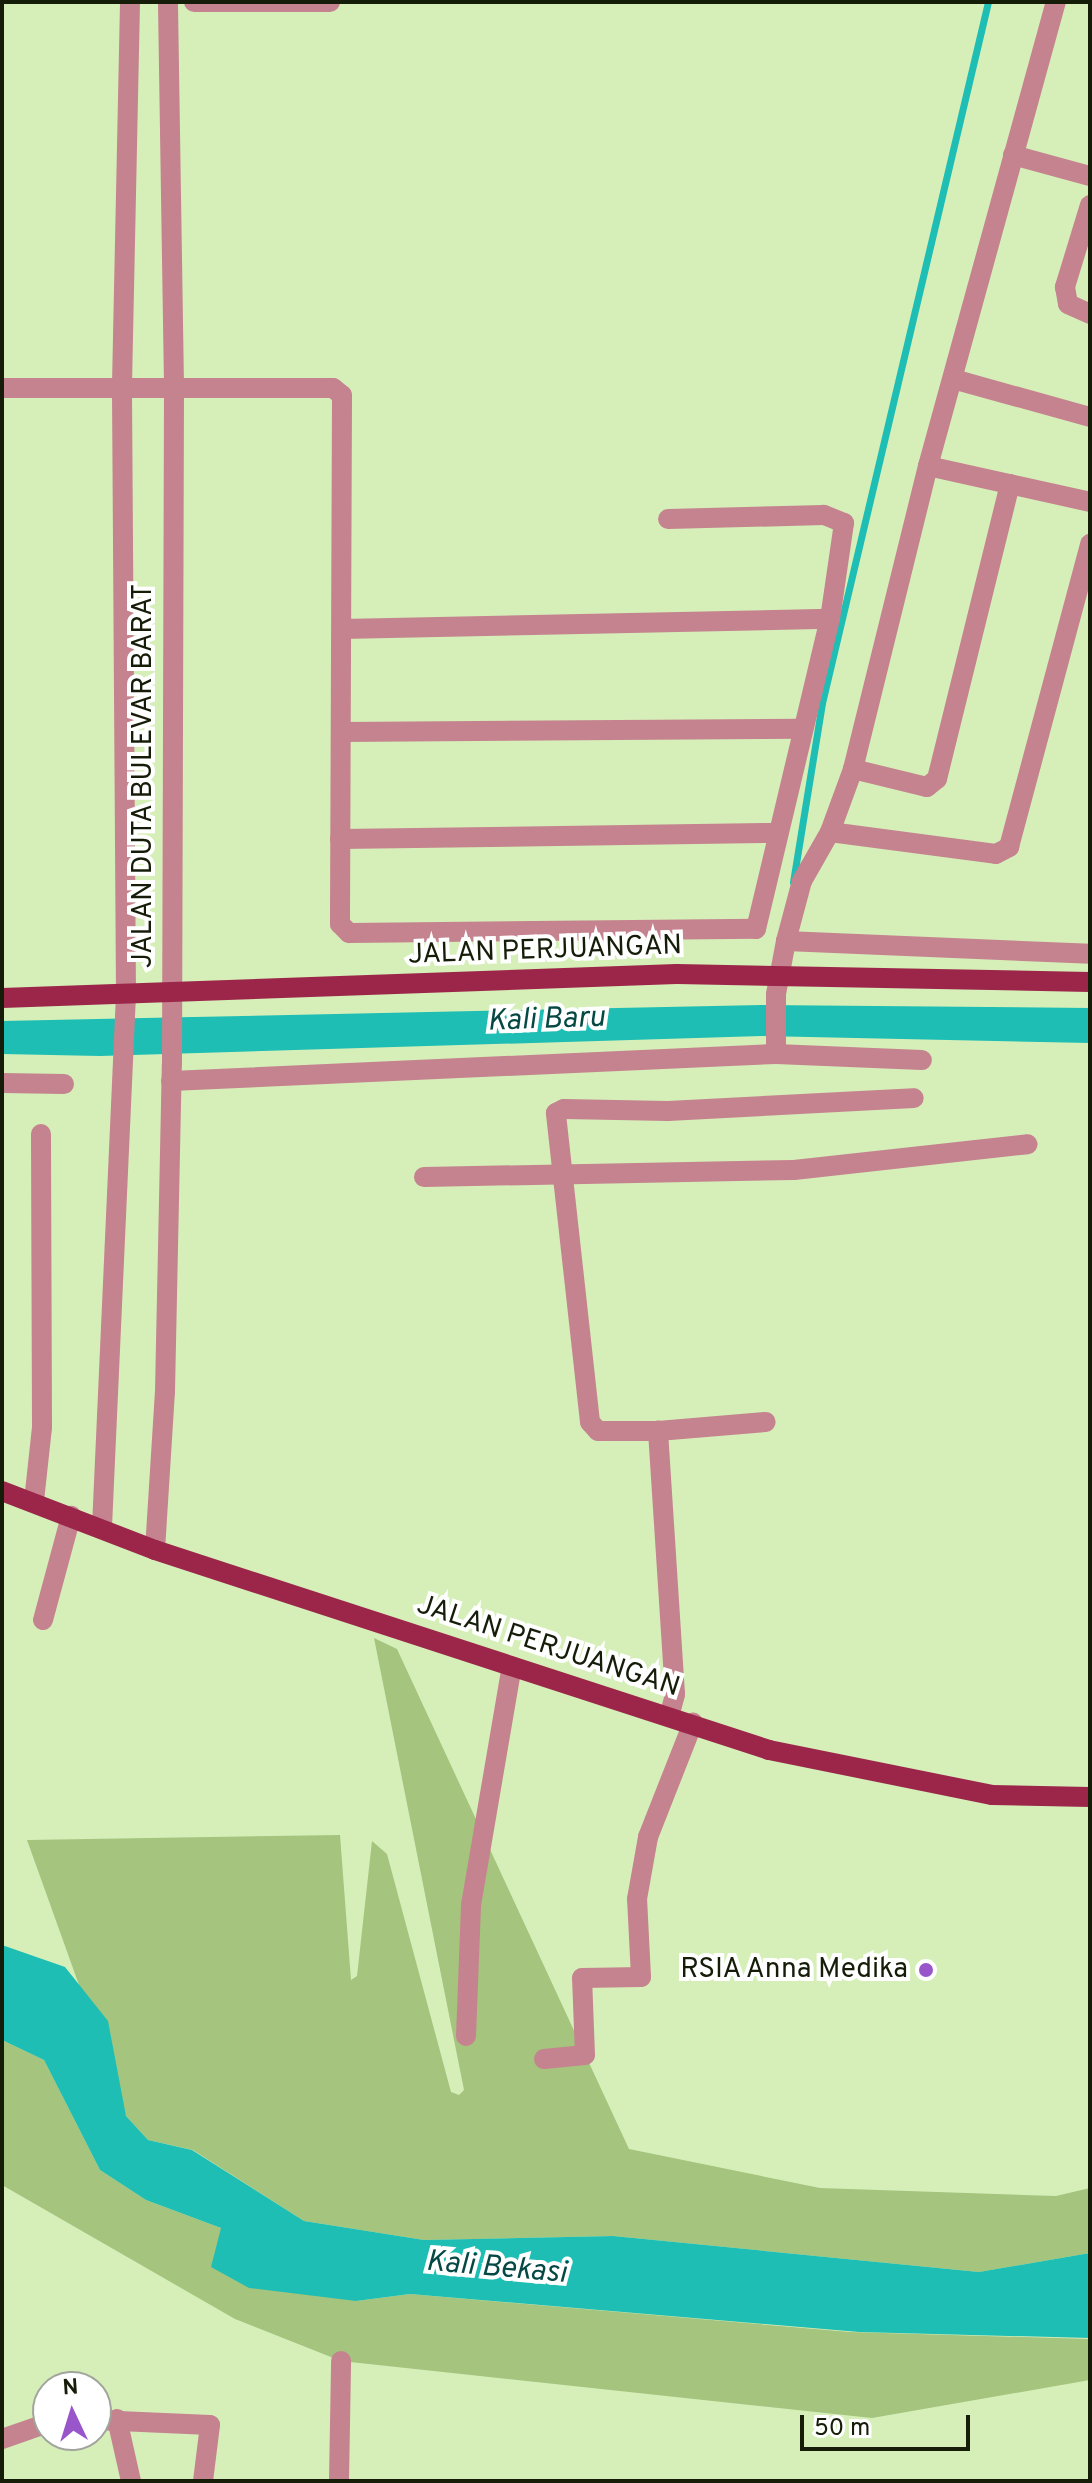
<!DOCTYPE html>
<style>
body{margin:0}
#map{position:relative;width:1092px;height:2483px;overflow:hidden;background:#d6efb9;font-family:Overpass,sans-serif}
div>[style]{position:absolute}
.green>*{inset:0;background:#a5c47e}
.water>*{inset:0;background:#1ebeb4}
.stream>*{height:7px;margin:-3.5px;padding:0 3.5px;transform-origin:3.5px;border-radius:3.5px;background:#1ebeb4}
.minor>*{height:20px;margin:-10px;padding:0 10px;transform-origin:10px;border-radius:10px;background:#c5838f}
.major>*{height:20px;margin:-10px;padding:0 10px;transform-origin:10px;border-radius:10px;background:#9c264a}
.dots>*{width:22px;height:22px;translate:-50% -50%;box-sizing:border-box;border:4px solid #fff;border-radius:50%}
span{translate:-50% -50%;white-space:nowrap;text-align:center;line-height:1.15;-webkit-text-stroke:8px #fff;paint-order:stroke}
.street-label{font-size:28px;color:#151d09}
.poi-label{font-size:28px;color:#151d09}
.right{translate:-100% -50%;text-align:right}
.water-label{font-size:30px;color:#064844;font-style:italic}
.frame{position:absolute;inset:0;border:4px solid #151d09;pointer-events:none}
.north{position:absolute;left:32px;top:2371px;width:80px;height:80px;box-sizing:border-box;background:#fff;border:2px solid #a1a59d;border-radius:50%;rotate:356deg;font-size:22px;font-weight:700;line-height:32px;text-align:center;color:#151d09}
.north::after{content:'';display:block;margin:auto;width:28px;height:36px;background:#9956cb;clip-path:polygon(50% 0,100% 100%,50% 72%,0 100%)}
.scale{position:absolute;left:800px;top:2415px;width:170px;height:36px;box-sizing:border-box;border:4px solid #151d09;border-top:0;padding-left:10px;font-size:24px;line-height:28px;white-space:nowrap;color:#151d09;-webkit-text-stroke:6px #fff;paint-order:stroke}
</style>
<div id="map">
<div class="green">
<i style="clip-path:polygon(374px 1638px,397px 1649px,629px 2149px,820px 2188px,1056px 2196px,1090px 2188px,1090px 2253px,979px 2272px,613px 2236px,424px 2240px,304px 2221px,193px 2150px,148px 2140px,126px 2116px,27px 1840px,340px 1835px,351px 1980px,357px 1976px,372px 1841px,387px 1854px,451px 2092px,459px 2095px,464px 2090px)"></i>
<i style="clip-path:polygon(2px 2040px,44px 2060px,100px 2170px,146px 2200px,221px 2228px,356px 2301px,410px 2294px,850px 2332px,1090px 2339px,1090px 2380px,872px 2418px,341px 2361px,235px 2319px,2px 2185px)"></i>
</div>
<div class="water">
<i style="clip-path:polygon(762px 1005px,1090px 1008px,1090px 1043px,762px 1036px,100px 1056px,2px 1054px,2px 1021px)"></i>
<i style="clip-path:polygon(2px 1945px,65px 1967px,108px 2021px,126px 2116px,148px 2140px,192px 2150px,304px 2221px,424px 2240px,613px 2236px,979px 2272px,1090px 2253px,1090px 2338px,859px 2332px,410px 2294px,356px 2301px,249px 2288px,211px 2267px,221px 2228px,146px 2200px,100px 2170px,44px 2060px,2px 2040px)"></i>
</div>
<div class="stream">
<i style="left:793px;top:882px;width:181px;rotate:-80.8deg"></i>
<i style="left:822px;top:703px;width:720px;rotate:-76.68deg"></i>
</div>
<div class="minor">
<i style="left:194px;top:2px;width:136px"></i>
<i style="left:1013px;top:155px;width:80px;rotate:15.3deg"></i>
<i style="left:1090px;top:205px;width:86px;rotate:107deg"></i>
<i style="left:1065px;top:287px;width:17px;rotate:80deg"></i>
<i style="left:1068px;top:304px;width:24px;rotate:24deg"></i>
<i style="left:953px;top:379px;width:142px;rotate:15.5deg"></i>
<i style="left:2px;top:388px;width:331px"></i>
<i style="left:333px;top:388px;width:11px;rotate:38deg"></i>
<i style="left:342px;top:395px;width:529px;rotate:90.22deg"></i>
<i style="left:340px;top:924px;width:13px;rotate:45deg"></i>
<i style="left:349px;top:933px;width:407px;rotate:-0.6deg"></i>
<i style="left:756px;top:929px;width:319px;rotate:-76.6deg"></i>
<i style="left:830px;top:619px;width:97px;rotate:-81.7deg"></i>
<i style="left:844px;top:523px;width:22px;rotate:-158deg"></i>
<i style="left:824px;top:515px;width:156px;rotate:178.5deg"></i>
<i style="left:928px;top:466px;width:166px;rotate:12.5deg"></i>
<i style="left:342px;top:629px;width:488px;rotate:-1.2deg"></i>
<i style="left:341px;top:732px;width:461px;rotate:-0.4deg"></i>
<i style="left:853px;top:769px;width:76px;rotate:13.7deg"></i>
<i style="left:927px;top:787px;width:13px;rotate:-39deg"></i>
<i style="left:937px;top:779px;width:304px;rotate:-76.1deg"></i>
<i style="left:830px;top:832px;width:167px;rotate:7.5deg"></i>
<i style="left:996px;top:854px;width:15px;rotate:-28deg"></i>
<i style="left:1009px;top:847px;width:314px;rotate:-75deg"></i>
<i style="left:340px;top:839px;width:437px;rotate:-0.8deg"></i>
<i style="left:786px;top:941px;width:304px;rotate:2.4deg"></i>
<i style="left:776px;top:1054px;width:60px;rotate:-90deg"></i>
<i style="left:776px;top:994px;width:54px;rotate:-79.3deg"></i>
<i style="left:786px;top:941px;width:62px;rotate:-75.1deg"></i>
<i style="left:802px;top:881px;width:56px;rotate:-60.3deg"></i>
<i style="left:830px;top:832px;width:67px;rotate:-69.9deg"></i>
<i style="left:853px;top:769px;width:312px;rotate:-76.1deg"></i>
<i style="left:928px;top:466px;width:481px;rotate:-74.6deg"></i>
<i style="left:171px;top:1081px;width:606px;rotate:-2.56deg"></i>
<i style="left:776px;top:1054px;width:146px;rotate:2.4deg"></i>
<i style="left:2px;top:1083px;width:62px;rotate:0.9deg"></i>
<i style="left:424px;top:1177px;width:370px;rotate:-1.1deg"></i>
<i style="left:794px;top:1170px;width:235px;rotate:-6.3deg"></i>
<i style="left:658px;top:1431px;width:108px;rotate:-4.8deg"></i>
<i style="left:34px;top:1501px;width:74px;rotate:-83.8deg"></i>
<i style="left:42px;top:1427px;width:293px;rotate:-90.2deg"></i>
<i style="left:102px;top:1527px;width:533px;rotate:-87.42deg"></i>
<i style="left:126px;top:995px;width:610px;rotate:-90.38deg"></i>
<i style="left:122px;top:385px;width:383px;rotate:-88.8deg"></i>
<i style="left:155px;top:1550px;width:159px;rotate:-86.4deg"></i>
<i style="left:165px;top:1391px;width:327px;rotate:-88.8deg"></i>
<i style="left:172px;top:1064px;width:678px;rotate:-89.83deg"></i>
<i style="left:174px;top:386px;width:384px;rotate:-90.9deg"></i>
<i style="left:43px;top:1620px;width:108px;rotate:-74.9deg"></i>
<i style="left:669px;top:1717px;width:24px;rotate:-75deg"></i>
<i style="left:675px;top:1694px;width:264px;rotate:-93.7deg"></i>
<i style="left:658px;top:1431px;width:60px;rotate:180deg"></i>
<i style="left:598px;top:1431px;width:12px;rotate:-132deg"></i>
<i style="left:590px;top:1422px;width:311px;rotate:-96.3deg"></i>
<i style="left:556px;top:1113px;width:9px;rotate:-27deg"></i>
<i style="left:564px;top:1109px;width:104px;rotate:1.1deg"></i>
<i style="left:668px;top:1111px;width:246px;rotate:-3deg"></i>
<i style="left:466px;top:2036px;width:131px;rotate:-87.8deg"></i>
<i style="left:471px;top:1905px;width:242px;rotate:-80.3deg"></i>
<i style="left:544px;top:2059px;width:41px;rotate:-5.6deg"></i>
<i style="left:585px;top:2055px;width:77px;rotate:-92.2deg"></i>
<i style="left:582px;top:1978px;width:59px;rotate:-1deg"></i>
<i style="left:641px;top:1977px;width:78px;rotate:-92.9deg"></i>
<i style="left:637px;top:1899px;width:63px;rotate:-79.9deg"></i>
<i style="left:648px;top:1837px;width:123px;rotate:-68.5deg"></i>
<i style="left:117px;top:2419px;width:64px;rotate:77.3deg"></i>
<i style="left:96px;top:2420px;width:114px;rotate:2.5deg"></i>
<i style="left:210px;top:2425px;width:56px;rotate:97.1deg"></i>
<i style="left:2px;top:2439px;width:49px;rotate:-19.2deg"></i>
<i style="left:339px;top:2481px;width:120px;rotate:-89deg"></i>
</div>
<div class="major">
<i style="left:2px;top:998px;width:675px;rotate:-2.04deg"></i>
<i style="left:677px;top:974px;width:413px;rotate:1.1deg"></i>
<i style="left:2px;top:1491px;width:164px;rotate:21.1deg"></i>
<i style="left:155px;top:1550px;width:646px;rotate:18.04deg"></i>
<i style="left:769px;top:1750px;width:227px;rotate:11.4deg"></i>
<i style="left:992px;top:1795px;width:98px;rotate:1.2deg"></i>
</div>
<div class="dots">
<i style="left:926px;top:1970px;background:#9956cb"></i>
</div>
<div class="street-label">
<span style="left:144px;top:776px;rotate:-90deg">JALAN DUTA BULEVAR BARAT</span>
<span style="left:545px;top:951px;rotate:-2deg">JALAN PERJUANGAN</span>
<span style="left:548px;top:1647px;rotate:18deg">JALAN PERJUANGAN</span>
</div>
<div class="poi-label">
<span class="right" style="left:908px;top:1970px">RSIA Anna Medika</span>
</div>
<div class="water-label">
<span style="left:546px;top:1021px;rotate:-2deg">Kali Baru</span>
<span style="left:496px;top:2269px;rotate:5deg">Kali Bekasi</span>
</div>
<div class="frame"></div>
<div class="north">N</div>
<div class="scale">50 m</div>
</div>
